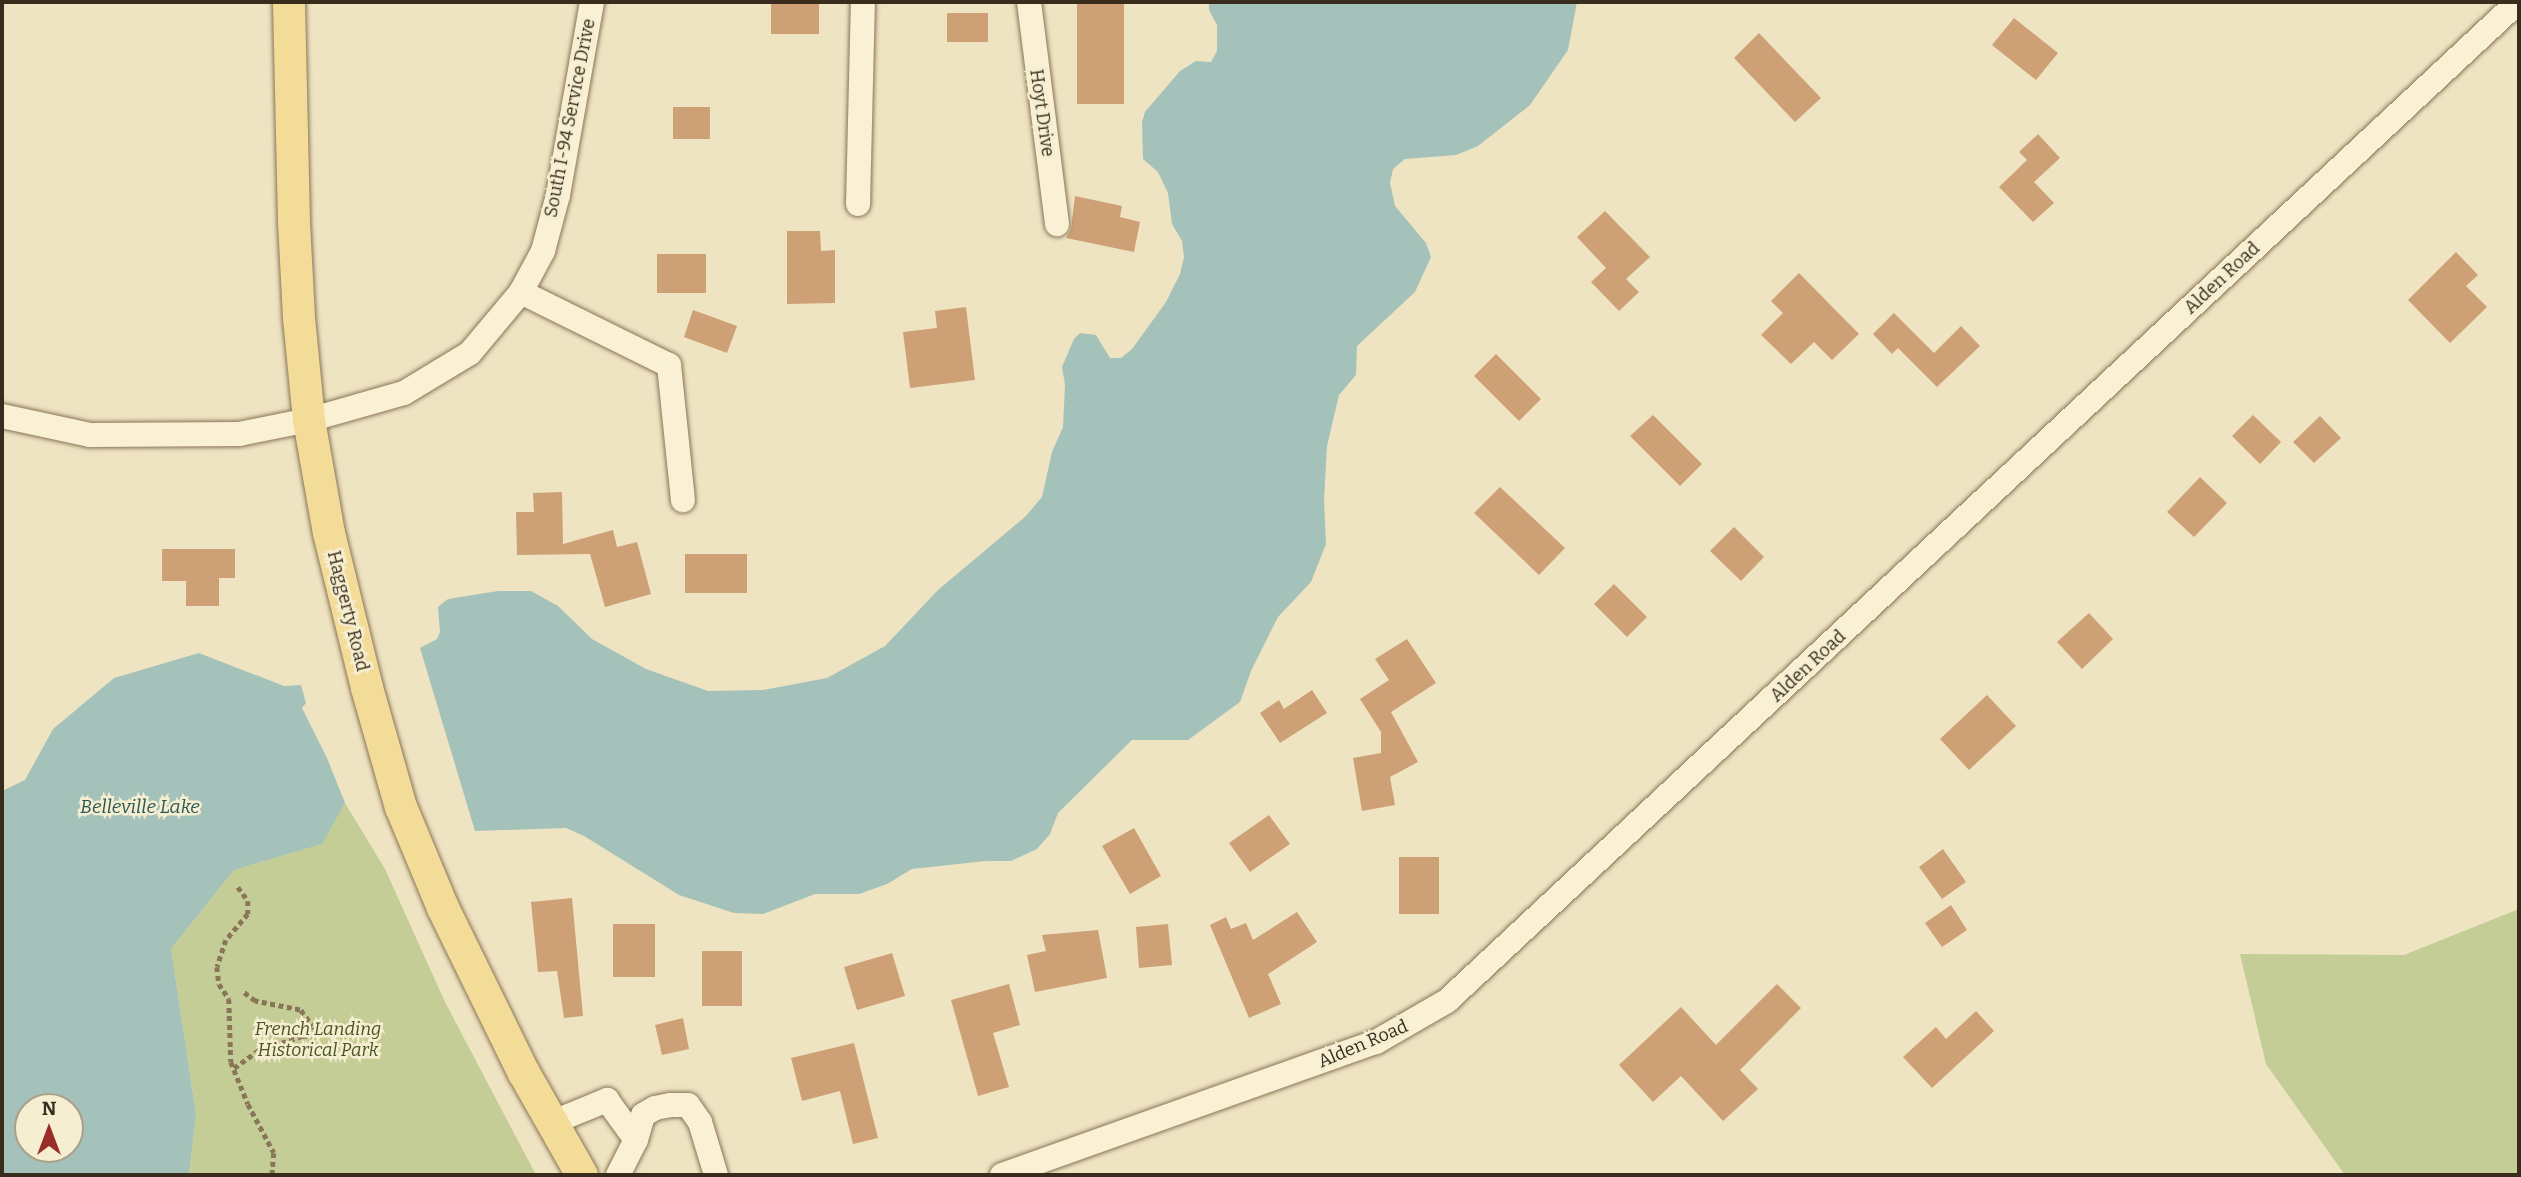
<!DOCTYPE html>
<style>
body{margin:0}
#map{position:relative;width:2521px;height:1177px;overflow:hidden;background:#efe4c2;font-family:Bitter,serif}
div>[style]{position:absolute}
.green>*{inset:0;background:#c4cd95}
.water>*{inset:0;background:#a4c1ba}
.building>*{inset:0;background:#cea076}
.path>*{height:4.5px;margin-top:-2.25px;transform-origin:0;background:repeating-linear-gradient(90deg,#897558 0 5px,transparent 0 8.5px)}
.roads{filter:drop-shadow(0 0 2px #897558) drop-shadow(0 0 2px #897558)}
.minor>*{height:24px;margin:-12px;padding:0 12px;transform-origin:12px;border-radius:12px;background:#faf1d5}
.major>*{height:32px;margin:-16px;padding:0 16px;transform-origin:16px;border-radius:16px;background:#f3dc98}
span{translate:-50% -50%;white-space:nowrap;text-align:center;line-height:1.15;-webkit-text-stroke:5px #f6eed1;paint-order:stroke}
.street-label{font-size:18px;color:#392c1d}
.park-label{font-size:18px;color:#465523;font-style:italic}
.water-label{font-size:19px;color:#2c5958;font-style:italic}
.frame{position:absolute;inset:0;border:4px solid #392c1d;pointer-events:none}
.north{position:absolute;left:14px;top:1093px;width:70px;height:70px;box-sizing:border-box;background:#f6eed1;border:2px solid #aaa089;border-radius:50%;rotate:0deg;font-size:19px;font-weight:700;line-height:28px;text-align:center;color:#392c1d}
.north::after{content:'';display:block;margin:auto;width:24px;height:32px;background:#9a2d27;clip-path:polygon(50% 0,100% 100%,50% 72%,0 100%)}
</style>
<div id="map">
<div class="green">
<i style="clip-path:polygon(345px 803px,385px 869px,445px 1002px,536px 1175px,189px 1175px,196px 1114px,171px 949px,234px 870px,321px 844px)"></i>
<i style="clip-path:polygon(2519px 909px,2519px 1175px,2345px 1175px,2266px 1064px,2240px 954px,2404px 955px)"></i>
</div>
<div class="water">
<i style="clip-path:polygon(1209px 2px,1577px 2px,1568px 50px,1530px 105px,1478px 146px,1456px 155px,1405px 159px,1393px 169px,1390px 183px,1395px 206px,1426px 243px,1431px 257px,1415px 292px,1357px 346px,1356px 375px,1339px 395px,1327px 446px,1324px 500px,1326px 544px,1311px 582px,1278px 617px,1251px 671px,1240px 702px,1188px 740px,1132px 740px,1058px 813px,1050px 834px,1037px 849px,1011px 861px,986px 861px,912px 869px,887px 884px,859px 894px,815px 894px,763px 914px,734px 913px,679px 895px,584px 836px,566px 828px,475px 831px,420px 648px,437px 639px,440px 632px,438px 607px,448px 599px,498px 591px,531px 591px,558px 606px,592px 639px,646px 669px,708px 691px,763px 690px,827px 678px,885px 646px,938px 590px,1025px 517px,1042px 497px,1052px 452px,1063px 427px,1065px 385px,1062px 367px,1074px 339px,1080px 333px,1096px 335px,1110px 358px,1121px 358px,1132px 349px,1166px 302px,1180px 274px,1184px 257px,1182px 241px,1172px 224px,1168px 193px,1158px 172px,1143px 159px,1142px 122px,1145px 112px,1180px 71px,1196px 61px,1211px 62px,1217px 51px,1217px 25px,1209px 10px)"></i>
<i style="clip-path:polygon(evenodd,199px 653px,284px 686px,301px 685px,306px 703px,302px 708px,327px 758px,345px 803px,322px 844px,234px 870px,171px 949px,196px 1114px,189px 1175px,2px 1175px,2px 791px,25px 780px,53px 729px,114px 678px,199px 653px,28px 1107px,70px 1107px,70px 1149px,28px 1149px,28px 1107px)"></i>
</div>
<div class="building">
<i style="clip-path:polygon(771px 2px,819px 2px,819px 34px,771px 34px)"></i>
<i style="clip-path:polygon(1077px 2px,1124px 2px,1124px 104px,1077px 104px)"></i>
<i style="clip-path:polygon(947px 13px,988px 13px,988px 42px,947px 42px)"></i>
<i style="clip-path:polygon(2014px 18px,2058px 53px,2036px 80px,1992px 45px)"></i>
<i style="clip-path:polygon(1759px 33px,1821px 98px,1795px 122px,1734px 58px)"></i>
<i style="clip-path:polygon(673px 107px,710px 107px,710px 139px,673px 139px)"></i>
<i style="clip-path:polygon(2038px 134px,2060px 158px,2034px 182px,2054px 203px,2033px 222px,1999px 187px,2027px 160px,2019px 152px)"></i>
<i style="clip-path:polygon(1075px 196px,1122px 206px,1120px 217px,1140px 222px,1134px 252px,1066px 238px,1071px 229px)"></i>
<i style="clip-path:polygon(1605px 211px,1650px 257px,1626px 279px,1639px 292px,1619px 311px,1591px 282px,1606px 268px,1577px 237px)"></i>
<i style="clip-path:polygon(787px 231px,820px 231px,821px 251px,835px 250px,835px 303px,787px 304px)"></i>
<i style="clip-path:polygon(2456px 252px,2478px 275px,2466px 286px,2487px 307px,2450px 343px,2408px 300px)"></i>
<i style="clip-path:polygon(657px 254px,706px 254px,706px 293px,657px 293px)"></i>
<i style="clip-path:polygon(1799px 273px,1859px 334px,1832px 360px,1814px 342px,1791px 364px,1761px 335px,1783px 313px,1771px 301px)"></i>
<i style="clip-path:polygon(966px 307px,975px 380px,910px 388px,903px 332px,937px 328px,935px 311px)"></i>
<i style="clip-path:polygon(693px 310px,737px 326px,727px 353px,684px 337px)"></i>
<i style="clip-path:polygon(1894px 313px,1934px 353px,1961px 326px,1980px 346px,1937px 387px,1898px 348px,1892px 354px,1873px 334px)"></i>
<i style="clip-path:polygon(1496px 354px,1541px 399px,1519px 421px,1474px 376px)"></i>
<i style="clip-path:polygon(1653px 415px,1702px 464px,1680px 486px,1630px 436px)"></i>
<i style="clip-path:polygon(2253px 415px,2281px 442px,2260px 464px,2232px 436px)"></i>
<i style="clip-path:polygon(2320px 416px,2341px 438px,2314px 463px,2293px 442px)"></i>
<i style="clip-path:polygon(2200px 477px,2227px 503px,2194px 537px,2167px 512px)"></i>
<i style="clip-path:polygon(1500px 487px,1565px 548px,1539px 575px,1474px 513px)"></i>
<i style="clip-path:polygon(562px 492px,563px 544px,613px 530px,617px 547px,637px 542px,651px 594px,605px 607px,590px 554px,517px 555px,516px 512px,534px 512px,533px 493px)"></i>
<i style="clip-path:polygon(1734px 527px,1764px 557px,1741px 581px,1710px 551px)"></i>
<i style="clip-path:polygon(162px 549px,235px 549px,235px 578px,219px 578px,219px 606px,186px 606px,186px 581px,162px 581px)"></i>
<i style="clip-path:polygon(685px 554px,747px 554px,747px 593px,685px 593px)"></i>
<i style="clip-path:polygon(1614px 584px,1647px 617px,1627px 637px,1594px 604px)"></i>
<i style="clip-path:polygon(2089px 613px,2113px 639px,2082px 669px,2057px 642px)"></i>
<i style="clip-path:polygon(1407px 639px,1436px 683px,1391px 712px,1418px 762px,1390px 777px,1395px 805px,1362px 811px,1353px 758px,1381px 753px,1381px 732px,1360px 699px,1389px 680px,1375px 659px)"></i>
<i style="clip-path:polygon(1312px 690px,1327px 713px,1280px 743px,1260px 713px,1279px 700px,1284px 709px)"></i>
<i style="clip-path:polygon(1987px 695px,2016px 726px,1969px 770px,1940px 739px)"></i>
<i style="clip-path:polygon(1269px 815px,1290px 844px,1250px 872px,1229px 843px)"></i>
<i style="clip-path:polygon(1134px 828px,1161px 876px,1130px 894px,1102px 846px)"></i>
<i style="clip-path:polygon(1943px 849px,1966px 882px,1942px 899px,1919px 867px)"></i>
<i style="clip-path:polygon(1399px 857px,1439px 857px,1439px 914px,1399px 914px)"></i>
<i style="clip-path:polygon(572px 898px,583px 1016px,564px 1018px,557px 971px,538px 972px,531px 902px)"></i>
<i style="clip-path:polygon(1951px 905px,1967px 930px,1942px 947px,1925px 923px)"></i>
<i style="clip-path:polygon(1297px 912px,1317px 942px,1268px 974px,1281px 1004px,1249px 1018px,1210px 925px,1226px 917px,1231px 929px,1246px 923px,1253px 940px)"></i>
<i style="clip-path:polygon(613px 924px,655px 924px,655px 977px,613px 977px)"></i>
<i style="clip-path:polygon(1168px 924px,1172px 965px,1139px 968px,1136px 927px)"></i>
<i style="clip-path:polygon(1098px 930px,1107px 978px,1035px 992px,1027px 955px,1046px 951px,1042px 935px)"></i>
<i style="clip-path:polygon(702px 951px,742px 951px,742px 1006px,702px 1006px)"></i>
<i style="clip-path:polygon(892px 953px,905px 996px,857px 1010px,844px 967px)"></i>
<i style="clip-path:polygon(1009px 984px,1020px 1025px,993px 1033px,1009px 1087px,978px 1096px,951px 1000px)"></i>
<i style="clip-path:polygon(1777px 984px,1801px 1008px,1740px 1070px,1758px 1089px,1723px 1121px,1681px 1076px,1653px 1102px,1619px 1065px,1681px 1007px,1716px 1045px)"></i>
<i style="clip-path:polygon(1976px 1011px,1994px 1031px,1932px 1088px,1903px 1057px,1936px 1027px,1946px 1039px)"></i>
<i style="clip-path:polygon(683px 1018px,689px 1049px,662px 1055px,655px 1025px)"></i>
<i style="clip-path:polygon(854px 1043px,878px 1138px,853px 1144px,840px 1091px,802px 1101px,791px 1058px)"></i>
</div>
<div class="path">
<i style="left:238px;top:887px;width:17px;rotate:54deg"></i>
<i style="left:248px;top:901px;width:13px;rotate:90deg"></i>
<i style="left:248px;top:914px;width:34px;rotate:130deg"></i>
<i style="left:226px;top:940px;width:28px;rotate:108deg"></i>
<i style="left:217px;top:967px;width:17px;rotate:83deg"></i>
<i style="left:219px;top:984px;width:18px;rotate:56deg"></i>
<i style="left:229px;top:999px;width:63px;rotate:88.2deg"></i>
<i style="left:231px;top:1062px;width:45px;rotate:68deg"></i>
<i style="left:248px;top:1104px;width:55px;rotate:62deg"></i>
<i style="left:274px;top:1153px;width:22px;rotate:95deg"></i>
<i style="left:234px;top:1068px;width:29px;rotate:-36deg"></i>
<i style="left:257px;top:1051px;width:47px;rotate:-18.4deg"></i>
<i style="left:302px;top:1036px;width:17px;rotate:-3deg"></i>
<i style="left:319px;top:1035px;width:31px;rotate:-127deg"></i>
<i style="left:300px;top:1010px;width:46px;rotate:-168.7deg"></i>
<i style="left:255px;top:1001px;width:15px;rotate:-143deg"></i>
</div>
<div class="roads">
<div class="minor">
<i style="left:1029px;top:2px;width:224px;rotate:82.8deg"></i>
<i style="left:858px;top:204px;width:202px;rotate:-88.6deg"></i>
<i style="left:521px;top:292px;width:165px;rotate:26.3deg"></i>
<i style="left:669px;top:365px;width:136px;rotate:84.1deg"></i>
<i style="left:2px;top:416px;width:90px;rotate:12.2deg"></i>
<i style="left:90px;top:435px;width:149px;rotate:-0.4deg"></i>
<i style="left:239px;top:434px;width:71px;rotate:-11.3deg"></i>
<i style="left:309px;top:420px;width:99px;rotate:-15.9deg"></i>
<i style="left:404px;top:393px;width:77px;rotate:-31.2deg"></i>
<i style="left:470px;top:353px;width:80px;rotate:-50.1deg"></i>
<i style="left:521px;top:292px;width:47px;rotate:-61.8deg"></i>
<i style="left:543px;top:251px;width:58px;rotate:-75deg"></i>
<i style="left:558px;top:195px;width:196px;rotate:-80deg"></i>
<i style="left:551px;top:1123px;width:61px;rotate:-22.3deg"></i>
<i style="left:607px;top:1100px;width:49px;rotate:54.1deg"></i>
<i style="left:618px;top:1175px;width:39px;rotate:-63deg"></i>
<i style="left:636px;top:1140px;width:26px;rotate:-74deg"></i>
<i style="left:643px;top:1115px;width:14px;rotate:-30deg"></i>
<i style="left:655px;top:1108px;width:15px;rotate:-11deg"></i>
<i style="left:670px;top:1105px;width:18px"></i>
<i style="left:688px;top:1105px;width:21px;rotate:55deg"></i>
<i style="left:700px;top:1122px;width:55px;rotate:73.2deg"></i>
<i style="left:1002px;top:1175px;width:397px;rotate:-19.6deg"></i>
<i style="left:1376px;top:1042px;width:82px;rotate:-30deg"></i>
<i style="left:1447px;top:1001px;width:1465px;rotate:-43.01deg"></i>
</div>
<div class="major">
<i style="left:289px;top:2px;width:220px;rotate:88.7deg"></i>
<i style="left:294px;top:222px;width:96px;rotate:87deg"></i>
<i style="left:299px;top:318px;width:102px;rotate:84.4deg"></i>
<i style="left:309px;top:420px;width:115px;rotate:80deg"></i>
<i style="left:329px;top:533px;width:160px;rotate:76.2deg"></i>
<i style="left:367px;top:688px;width:124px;rotate:74.1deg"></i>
<i style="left:401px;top:807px;width:109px;rotate:67.4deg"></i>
<i style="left:443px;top:908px;width:184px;rotate:63.9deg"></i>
<i style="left:524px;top:1073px;width:117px;rotate:60.4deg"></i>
</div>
</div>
<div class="street-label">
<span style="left:1042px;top:113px;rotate:82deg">Hoyt Drive</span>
<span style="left:570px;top:118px;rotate:-79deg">South I-94 Service Drive</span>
<span style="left:2222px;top:278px;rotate:-43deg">Alden Road</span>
<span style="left:348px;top:611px;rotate:76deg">Haggerty Road</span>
<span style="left:1808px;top:666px;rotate:-43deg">Alden Road</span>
<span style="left:1363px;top:1044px;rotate:-23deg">Alden Road</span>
</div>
<div class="park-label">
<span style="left:318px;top:1040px">French Landing<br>Historical Park</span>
</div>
<div class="water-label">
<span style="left:140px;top:807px">Belleville Lake</span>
</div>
<div class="frame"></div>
<div class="north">N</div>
</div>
